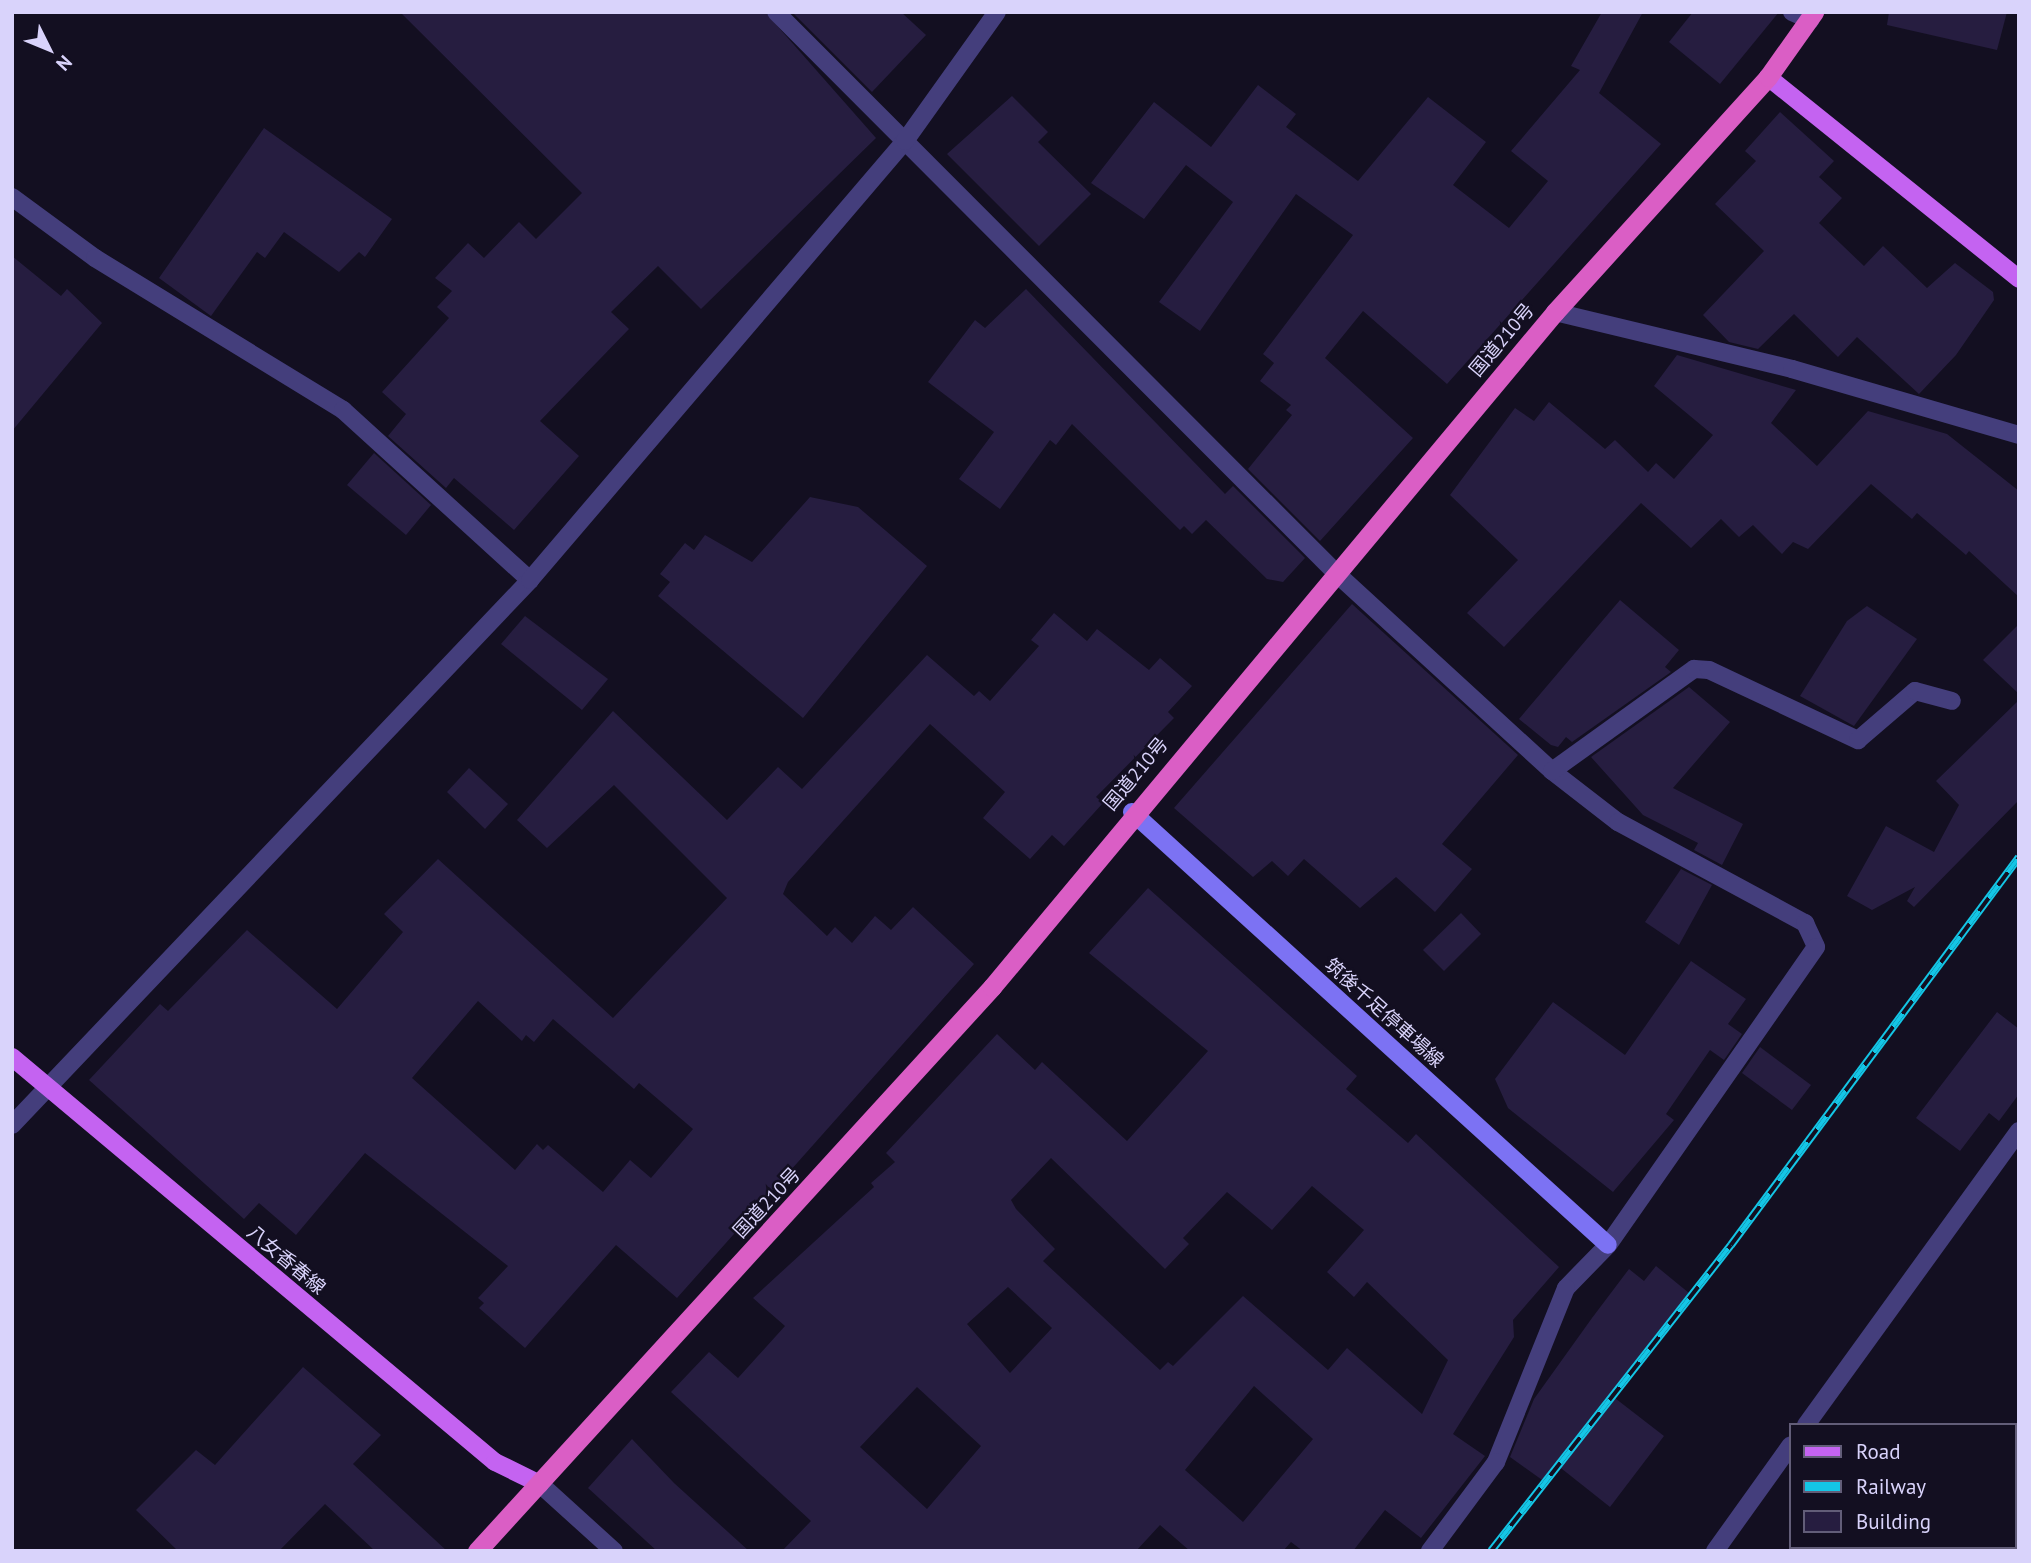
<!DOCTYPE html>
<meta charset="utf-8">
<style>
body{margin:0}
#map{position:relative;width:2031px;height:1563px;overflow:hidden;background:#130f21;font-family:"PT Sans","Noto Sans JP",sans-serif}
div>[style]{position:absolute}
.building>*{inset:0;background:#261d40}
.minor>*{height:18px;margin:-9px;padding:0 9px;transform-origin:9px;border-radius:9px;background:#443e7c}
.tertiary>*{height:18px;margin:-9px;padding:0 9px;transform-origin:9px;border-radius:9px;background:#443e7c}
.secondary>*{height:18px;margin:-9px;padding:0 9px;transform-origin:9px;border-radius:9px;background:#7c72f3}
.primary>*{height:18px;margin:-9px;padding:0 9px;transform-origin:9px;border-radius:9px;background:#c463f1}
.trunk>*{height:19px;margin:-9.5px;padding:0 9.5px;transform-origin:9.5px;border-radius:9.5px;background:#da5ec5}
.rail>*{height:8px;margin-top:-4px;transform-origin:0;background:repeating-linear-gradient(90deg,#130f21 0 16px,#14c6e6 0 32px);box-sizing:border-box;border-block:2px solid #14c6e6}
span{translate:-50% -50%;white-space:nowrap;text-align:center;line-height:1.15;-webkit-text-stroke:5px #130f21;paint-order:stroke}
.street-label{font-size:19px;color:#d9d3fb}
.frame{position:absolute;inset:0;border:14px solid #d9d3fb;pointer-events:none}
.legend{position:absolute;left:1789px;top:1423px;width:228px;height:126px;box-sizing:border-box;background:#130f21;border:2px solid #625d78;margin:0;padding:9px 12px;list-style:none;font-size:21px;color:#d9d3fb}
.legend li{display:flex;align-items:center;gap:14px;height:35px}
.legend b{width:35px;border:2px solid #625d78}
.north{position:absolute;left:14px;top:14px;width:70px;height:70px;-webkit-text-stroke:5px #130f21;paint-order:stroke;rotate:133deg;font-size:19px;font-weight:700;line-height:28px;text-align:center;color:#d9d3fb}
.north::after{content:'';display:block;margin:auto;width:24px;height:32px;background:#d9d3fb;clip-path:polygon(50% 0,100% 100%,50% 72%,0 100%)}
</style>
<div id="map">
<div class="building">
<i style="clip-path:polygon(400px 12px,765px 12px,876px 138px,701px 309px,658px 266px,611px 312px,629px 329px,540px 421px,579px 456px,514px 530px,454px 478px,446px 488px,388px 436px,406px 414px,382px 392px,449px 318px,437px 307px,452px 291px,435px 278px,468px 243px,484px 258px,519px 222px,536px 239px,582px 193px)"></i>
<i style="clip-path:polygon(792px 12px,901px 12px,926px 35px,872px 92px)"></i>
<i style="clip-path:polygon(1602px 12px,1643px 12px,1599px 93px,1661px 144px,1447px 384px,1363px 311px,1325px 358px,1413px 438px,1320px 541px,1248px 469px,1292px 415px,1286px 410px,1291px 405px,1260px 381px,1274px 363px,1263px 354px,1353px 235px,1296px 194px,1200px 331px,1159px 302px,1233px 202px,1186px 165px,1144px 219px,1091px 183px,1154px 102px,1211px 147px,1258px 85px,1296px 114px,1286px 127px,1358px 181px,1428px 97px,1486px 142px,1453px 185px,1509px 228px,1548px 181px,1511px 151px,1580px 70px,1571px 66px)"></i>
<i style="clip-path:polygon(1693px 12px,1779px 12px,1720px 84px,1669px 42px)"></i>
<i style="clip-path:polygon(1889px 12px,2007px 12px,1997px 50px,1887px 25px)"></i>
<i style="clip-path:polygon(1012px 96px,1048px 132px,1038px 142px,1091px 194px,1039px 246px,947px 154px)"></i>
<i style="clip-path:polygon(1780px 112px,1834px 161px,1819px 177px,1842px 198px,1819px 223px,1864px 266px,1883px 246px,1927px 288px,1955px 263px,1993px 292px,1994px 300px,1956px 355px,1919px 394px,1857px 337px,1838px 357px,1794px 314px,1758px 349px,1729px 342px,1703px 315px,1764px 251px,1715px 204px,1756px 161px,1745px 151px)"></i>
<i style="clip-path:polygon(264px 128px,392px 219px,365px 257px,359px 252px,339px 272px,284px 232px,265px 258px,257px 252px,211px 316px,159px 278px)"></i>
<i style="clip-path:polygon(12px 256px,61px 296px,67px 289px,102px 323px,12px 431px)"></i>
<i style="clip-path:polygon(1026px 289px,1225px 494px,1233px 486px,1305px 558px,1283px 582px,1267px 579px,1206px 520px,1192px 534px,1184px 526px,1180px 530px,1072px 424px,1056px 445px,1050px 440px,1000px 509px,959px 479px,994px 432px,928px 382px,975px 320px,985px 328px)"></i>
<i style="clip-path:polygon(1677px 355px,1796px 390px,1771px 423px,1817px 466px,1868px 411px,1947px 434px,2019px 491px,2019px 597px,1969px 551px,1966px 555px,1917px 513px,1912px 519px,1871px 484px,1808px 549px,1793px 542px,1782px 554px,1753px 525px,1739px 537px,1721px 519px,1691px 548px,1641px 503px,1504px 647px,1467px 613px,1518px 560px,1450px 495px,1515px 408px,1534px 421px,1549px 402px,1605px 449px,1615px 440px,1648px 472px,1656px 463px,1674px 479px,1713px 435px,1654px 386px)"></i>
<i style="clip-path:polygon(374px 453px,431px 505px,406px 535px,347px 485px)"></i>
<i style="clip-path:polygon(810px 497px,858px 507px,927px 566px,803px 718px,658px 596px,670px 582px,660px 574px,685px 543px,694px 550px,705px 535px,752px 562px)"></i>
<i style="clip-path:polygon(1620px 600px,1679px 650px,1665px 667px,1671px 672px,1572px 742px,1566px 737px,1558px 747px,1551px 745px,1519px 719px)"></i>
<i style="clip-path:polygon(1352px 604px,1518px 755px,1442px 844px,1472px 869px,1435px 912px,1396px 877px,1360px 908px,1304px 859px,1288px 876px,1272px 861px,1253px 877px,1174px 808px)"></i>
<i style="clip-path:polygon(1867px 606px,1917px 639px,1854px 726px,1800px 696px,1847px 621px)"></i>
<i style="clip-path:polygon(evenodd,1054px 613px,1087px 641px,1097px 629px,1149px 670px,1160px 658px,1192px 686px,1168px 712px,1174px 718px,1096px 797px,1103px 803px,1064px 846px,1052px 835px,1030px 859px,983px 818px,1005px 792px,930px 724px,788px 882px,783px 894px,827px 936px,835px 927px,852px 943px,875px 916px,891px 930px,913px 907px,974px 964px,677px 1298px,616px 1245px,525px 1348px,479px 1308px,484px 1303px,478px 1298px,508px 1266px,365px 1153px,296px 1235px,259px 1203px,244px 1219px,89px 1080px,160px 1004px,168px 1011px,247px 930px,337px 1009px,403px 932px,384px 914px,438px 859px,613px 1018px,727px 898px,614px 785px,547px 848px,517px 820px,613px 711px,727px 820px,778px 767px,802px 789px,927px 655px,974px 696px,979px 691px,990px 701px,1039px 646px,1031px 640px,1054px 613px,478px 1001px,522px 1041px,526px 1035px,534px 1042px,553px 1019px,634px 1089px,639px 1083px,693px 1129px,651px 1178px,630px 1160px,603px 1192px,548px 1145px,543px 1150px,537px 1144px,515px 1170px,412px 1078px,478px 1001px)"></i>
<i style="clip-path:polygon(525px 616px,608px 679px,582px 710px,501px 644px)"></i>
<i style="clip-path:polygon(2019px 624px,2019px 694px,1983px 660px)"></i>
<i style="clip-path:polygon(1689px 687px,1730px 722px,1673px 788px,1743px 824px,1722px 865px,1694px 850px,1698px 843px,1643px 815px,1591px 757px)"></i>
<i style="clip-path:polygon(2019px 700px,2019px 800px,1914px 907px,1907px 901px,1915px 887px,1872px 910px,1847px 896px,1886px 826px,1934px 852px,1959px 805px,1936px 781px)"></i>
<i style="clip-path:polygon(469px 768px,508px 804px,485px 829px,447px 792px)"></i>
<i style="clip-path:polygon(1681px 869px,1712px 885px,1679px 945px,1645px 922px)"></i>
<i style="clip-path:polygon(evenodd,1148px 888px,1357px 1076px,1346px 1089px,1408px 1143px,1416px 1134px,1559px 1267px,1513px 1320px,1514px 1337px,1453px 1434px,1485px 1456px,1421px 1538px,1385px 1510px,1353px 1551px,1303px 1551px,1291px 1542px,1283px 1551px,1190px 1551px,1160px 1525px,1136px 1551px,782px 1551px,811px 1521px,671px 1392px,709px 1352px,738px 1378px,785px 1326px,753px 1298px,874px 1187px,871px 1183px,895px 1162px,886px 1153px,997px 1034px,1035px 1070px,1042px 1062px,1127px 1141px,1208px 1051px,1089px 953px,1148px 888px,1051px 1158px,1165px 1269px,1189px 1244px,1183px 1238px,1227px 1192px,1272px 1230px,1312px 1186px,1364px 1230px,1327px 1272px,1354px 1297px,1367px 1282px,1448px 1360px,1422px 1414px,1347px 1348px,1328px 1370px,1243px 1296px,1173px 1366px,1168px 1362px,1160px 1370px,1043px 1261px,1055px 1249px,1016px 1209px,1011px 1200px,1051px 1158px,1148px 888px,1008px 1287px,1052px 1328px,1010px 1373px,967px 1324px,1008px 1287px,1148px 888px,1254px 1386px,1313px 1439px,1243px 1522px,1185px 1470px,1254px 1386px,1148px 888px,917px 1387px,981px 1446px,927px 1509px,860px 1447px,917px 1387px)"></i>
<i style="clip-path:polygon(1461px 913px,1481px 934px,1444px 971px,1423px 950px)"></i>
<i style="clip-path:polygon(1691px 961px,1746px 999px,1728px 1024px,1742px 1034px,1724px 1060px,1710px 1050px,1666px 1114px,1674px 1120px,1613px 1192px,1508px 1108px,1495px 1079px,1553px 1002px,1625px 1055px)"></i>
<i style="clip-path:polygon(1997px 1012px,2019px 1029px,2019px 1094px,1999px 1121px,1989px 1113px,1960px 1151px,1916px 1118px)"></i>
<i style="clip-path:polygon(1760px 1047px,1811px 1085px,1792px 1110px,1742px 1073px)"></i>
<i style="clip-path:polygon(1656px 1266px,1689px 1293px,1611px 1395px,1664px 1436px,1610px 1507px,1557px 1465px,1545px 1482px,1510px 1457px,1534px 1399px,1592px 1318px,1629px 1269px,1644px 1281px)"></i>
<i style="clip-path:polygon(303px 1367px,381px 1435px,353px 1464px,447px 1551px,375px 1551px,325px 1504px,279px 1551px,178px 1551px,136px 1510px,196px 1450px,215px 1465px)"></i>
<i style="clip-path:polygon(632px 1439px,674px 1483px,749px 1551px,657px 1551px,588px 1488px)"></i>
</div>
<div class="minor">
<i style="left:776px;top:12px;width:793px;rotate:45.05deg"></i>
<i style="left:1336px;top:573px;width:293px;rotate:42.5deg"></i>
<i style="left:1552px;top:771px;width:83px;rotate:37.7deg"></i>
<i style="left:1618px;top:822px;width:213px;rotate:28.4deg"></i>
<i style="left:1805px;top:923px;width:26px;rotate:65deg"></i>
<i style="left:1816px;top:947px;width:363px;rotate:124.9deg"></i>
<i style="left:1608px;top:1245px;width:60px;rotate:134.3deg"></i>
<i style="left:1566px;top:1288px;width:188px;rotate:111.9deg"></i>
<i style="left:1496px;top:1462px;width:111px;rotate:126.6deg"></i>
<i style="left:1792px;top:12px;width:20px;rotate:24deg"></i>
<i style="left:12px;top:197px;width:103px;rotate:36.3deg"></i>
<i style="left:95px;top:258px;width:291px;rotate:31.5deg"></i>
<i style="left:343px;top:410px;width:253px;rotate:42.3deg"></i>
<i style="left:1555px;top:312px;width:244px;rotate:13.5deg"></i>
<i style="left:1792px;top:369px;width:236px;rotate:16.2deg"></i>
<i style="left:1552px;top:771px;width:175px;rotate:-35.7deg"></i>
<i style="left:1694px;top:669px;width:15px;rotate:4deg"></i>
<i style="left:1709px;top:670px;width:165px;rotate:25.2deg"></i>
<i style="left:1858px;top:740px;width:75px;rotate:-40.7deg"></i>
<i style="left:1915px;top:691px;width:38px;rotate:15deg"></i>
<i style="left:12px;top:1125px;width:752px;rotate:-46.45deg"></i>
<i style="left:530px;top:580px;width:577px;rotate:-49.5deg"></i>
<i style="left:905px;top:141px;width:158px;rotate:-54.5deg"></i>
<i style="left:1806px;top:1425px;width:363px;rotate:-54.1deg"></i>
<i style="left:1715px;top:1551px;width:130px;rotate:-54.4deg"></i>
</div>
<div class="tertiary">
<i style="left:540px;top:1484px;width:100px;rotate:42.2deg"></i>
</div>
<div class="secondary">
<i style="left:1132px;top:812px;width:643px;rotate:42.29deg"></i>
</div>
<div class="primary">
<i style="left:1768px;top:77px;width:322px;rotate:38.8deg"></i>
<i style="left:12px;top:1057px;width:630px;rotate:39.98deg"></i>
<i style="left:495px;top:1462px;width:50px;rotate:26.1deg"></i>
</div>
<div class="trunk">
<i style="left:477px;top:1551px;width:764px;rotate:-47.6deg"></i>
<i style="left:992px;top:987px;width:879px;rotate:-50.17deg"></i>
<i style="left:1555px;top:312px;width:317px;rotate:-47.8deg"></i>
<i style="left:1768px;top:77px;width:80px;rotate:-54.7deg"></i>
</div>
<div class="rail">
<i style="left:1491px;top:1551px;width:389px;rotate:-51.9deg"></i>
<i style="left:1731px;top:1245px;width:483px;rotate:-53.4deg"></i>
</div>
<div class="street-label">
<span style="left:1502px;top:340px;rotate:-50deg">国道210号</span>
<span style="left:1136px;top:774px;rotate:-50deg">国道210号</span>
<span style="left:1384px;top:1013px;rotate:42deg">筑後千足停車場線</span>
<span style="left:767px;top:1203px;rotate:-47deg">国道210号</span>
<span style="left:286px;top:1260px;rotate:40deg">八女香春線</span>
</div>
<div class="frame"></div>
<ul class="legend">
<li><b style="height:9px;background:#c463f1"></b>Road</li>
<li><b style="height:9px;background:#14c6e6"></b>Railway</li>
<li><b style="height:19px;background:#261d40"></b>Building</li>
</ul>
<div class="north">N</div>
</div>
